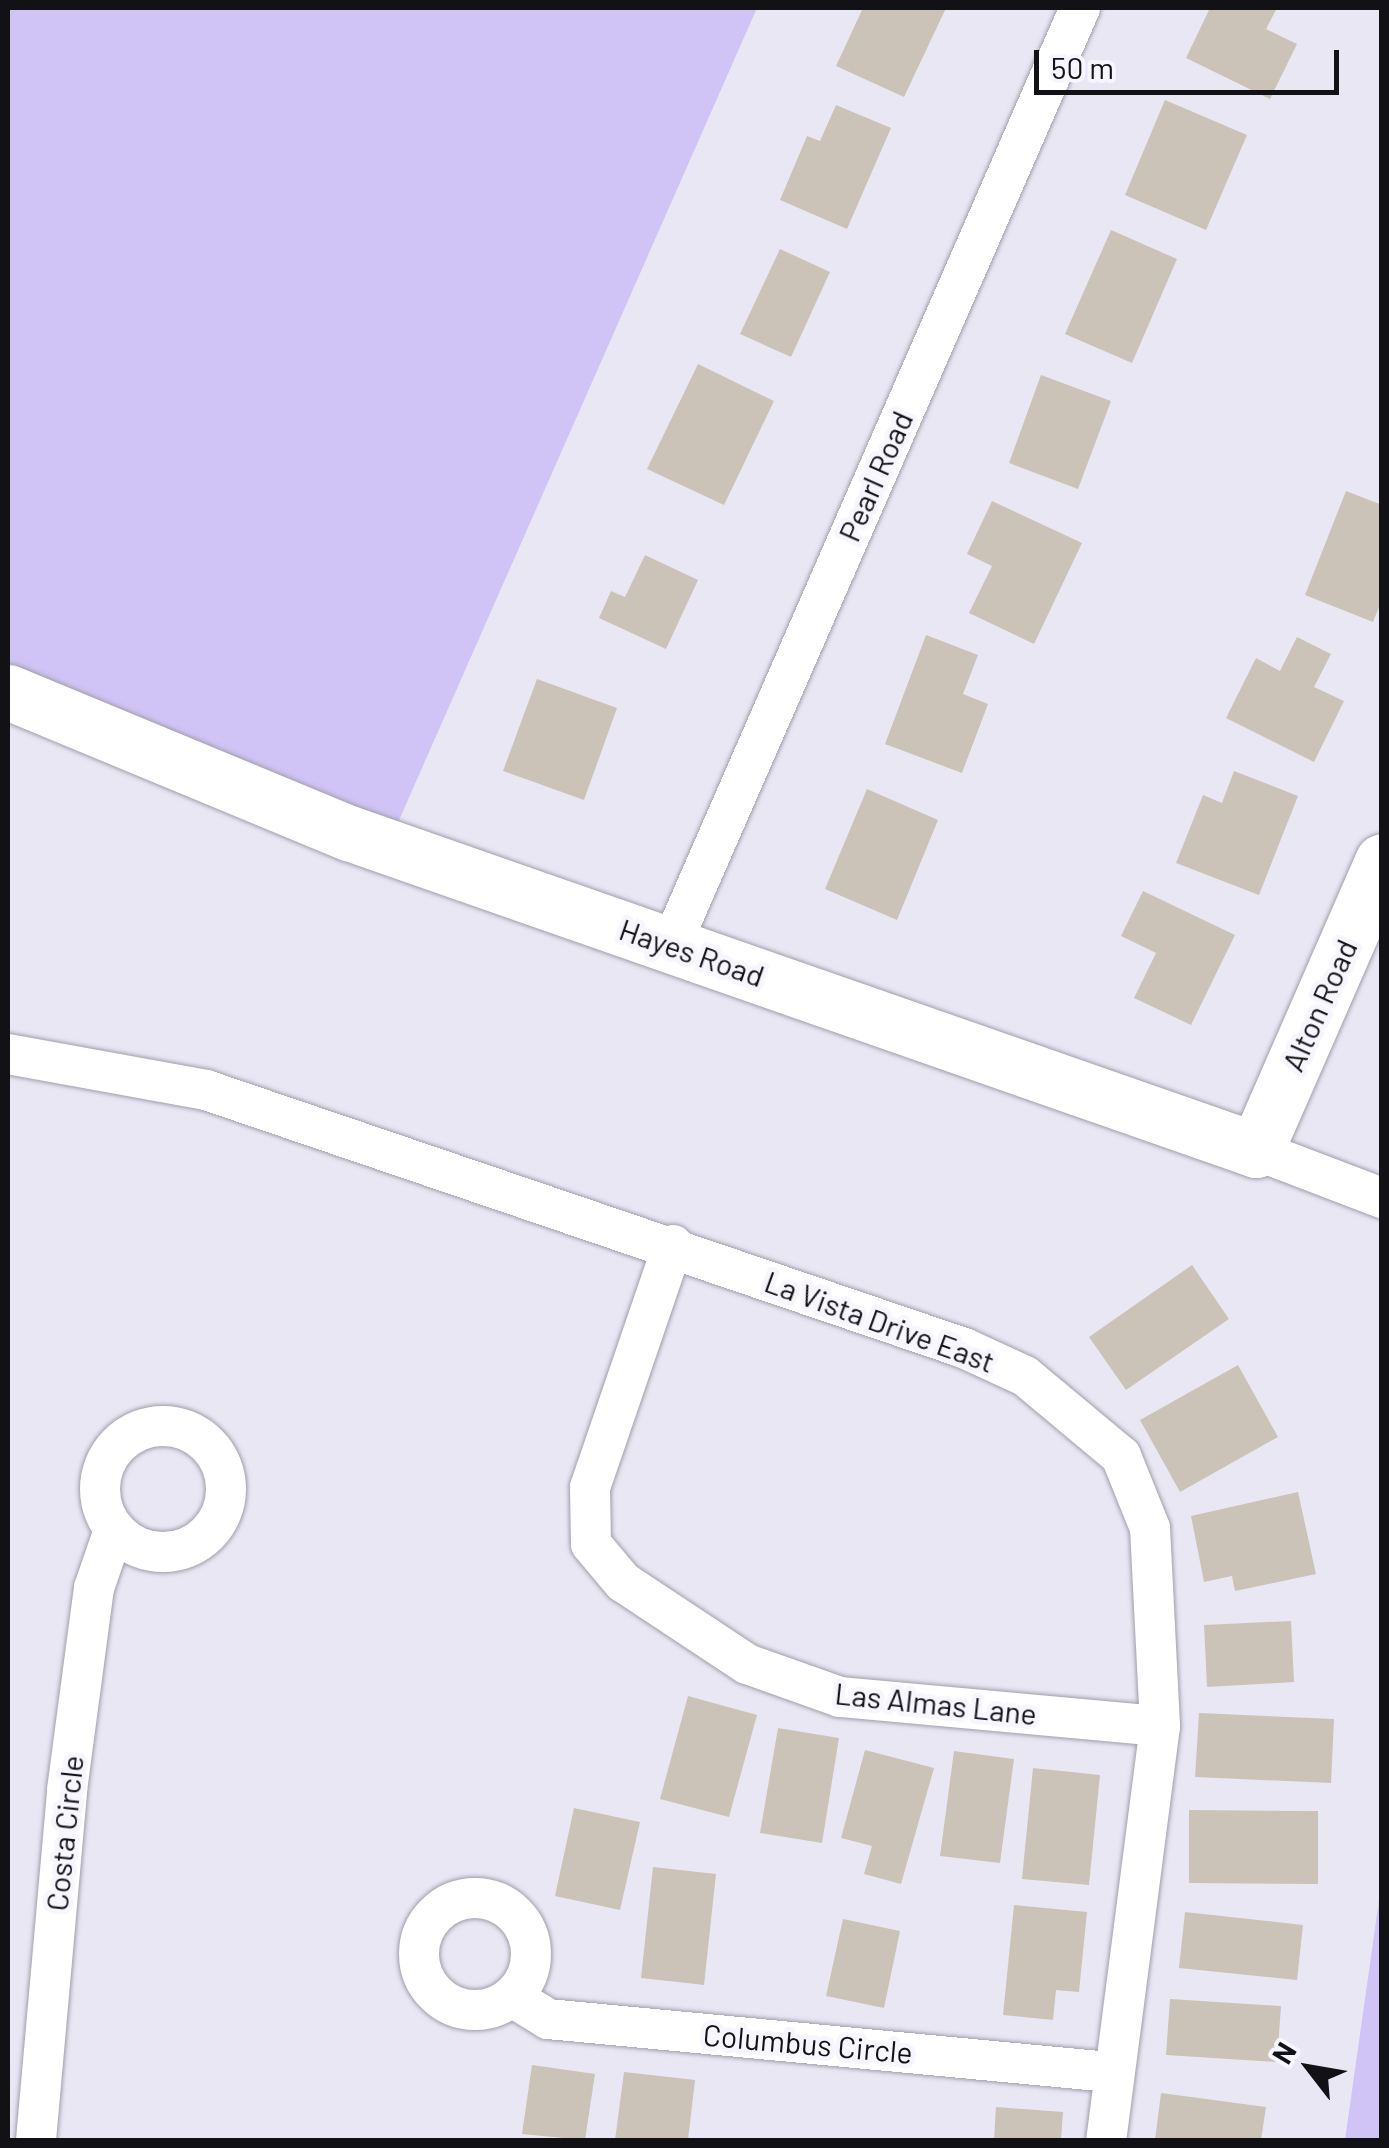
<!DOCTYPE html>
<style>
body{margin:0}
#map{position:relative;width:1389px;height:2148px;overflow:hidden;background:#eae7f5;font-family:Barlow,sans-serif}
div>[style]{position:absolute}
.green>*{inset:0;background:#d0c3f5}
.building>*{inset:0;background:#cbc3b7}
.roads{filter:drop-shadow(0 0 2px #a19eab) drop-shadow(0 0 2px #a19eab)}
.street>*{height:40px;margin:-20px;padding:0 20px;transform-origin:20px;border-radius:20px;background:#fff}
.street>.ring{margin:-20px;padding:0;box-sizing:content-box;background:none;border:40px solid #fff;border-radius:50%}
.secondary>*{height:55px;margin:-27.5px;padding:0 27.5px;transform-origin:27.5px;border-radius:27.5px;background:#fff}
span{translate:-50% -50%;white-space:nowrap;text-align:center;line-height:1.15;-webkit-text-stroke:10px #f7f5fe;paint-order:stroke}
.street-label{font-size:30px;color:#121115}
.frame{position:absolute;inset:0;border:10px solid #121115;pointer-events:none}
.north{position:absolute;left:1259px;top:2018px;width:100px;height:100px;-webkit-text-stroke:8px #f7f5fe;paint-order:stroke;rotate:301deg;font-size:28px;font-weight:700;line-height:40px;text-align:center;color:#121115}
.north::after{content:'';display:block;margin:auto;width:35px;height:45px;background:#121115;clip-path:polygon(50% 0,100% 100%,50% 72%,0 100%)}
.scale{position:absolute;left:1034px;top:50px;width:305px;height:45px;box-sizing:border-box;border:5px solid #121115;border-top:0;padding-left:12px;font-size:30px;line-height:35px;white-space:nowrap;color:#121115;-webkit-text-stroke:8px #f7f5fe;paint-order:stroke}
</style>
<div id="map">
<div class="green">
<i style="clip-path:polygon(8px 8px,757px 8px,396px 827px,8px 669px)"></i>
<i style="clip-path:polygon(1381px 1884px,1381px 2140px,1345px 2140px,1379px 1900px)"></i>
</div>
<div class="building">
<i style="clip-path:polygon(863px 8px,946px 8px,904px 97px,836px 66px)"></i>
<i style="clip-path:polygon(1210px 8px,1277px 8px,1266px 29px,1297px 44px,1270px 99px,1186px 58px)"></i>
<i style="clip-path:polygon(1165px 100px,1247px 135px,1206px 230px,1125px 195px)"></i>
<i style="clip-path:polygon(836px 105px,891px 128px,847px 229px,780px 200px,807px 136px,820px 141px)"></i>
<i style="clip-path:polygon(1111px 230px,1177px 259px,1132px 363px,1065px 334px)"></i>
<i style="clip-path:polygon(780px 249px,830px 272px,791px 357px,740px 334px)"></i>
<i style="clip-path:polygon(698px 364px,774px 401px,724px 505px,647px 469px)"></i>
<i style="clip-path:polygon(1041px 375px,1111px 401px,1078px 489px,1009px 463px)"></i>
<i style="clip-path:polygon(1346px 491px,1382px 505px,1382px 600px,1373px 622px,1305px 595px)"></i>
<i style="clip-path:polygon(992px 501px,1082px 543px,1034px 644px,969px 613px,992px 566px,967px 554px)"></i>
<i style="clip-path:polygon(645px 555px,698px 580px,666px 649px,599px 618px,611px 591px,625px 597px)"></i>
<i style="clip-path:polygon(926px 635px,978px 655px,963px 694px,988px 704px,962px 773px,885px 744px)"></i>
<i style="clip-path:polygon(1297px 637px,1331px 654px,1314px 687px,1344px 701px,1314px 762px,1226px 718px,1256px 658px,1280px 671px)"></i>
<i style="clip-path:polygon(537px 679px,617px 708px,584px 800px,503px 771px)"></i>
<i style="clip-path:polygon(1234px 771px,1298px 796px,1259px 895px,1176px 863px,1203px 795px,1222px 803px)"></i>
<i style="clip-path:polygon(867px 789px,938px 820px,897px 920px,825px 889px)"></i>
<i style="clip-path:polygon(1143px 891px,1235px 935px,1191px 1025px,1134px 998px,1156px 953px,1121px 936px)"></i>
<i style="clip-path:polygon(1192px 1265px,1229px 1319px,1126px 1390px,1089px 1337px)"></i>
<i style="clip-path:polygon(1238px 1365px,1278px 1437px,1180px 1492px,1140px 1420px)"></i>
<i style="clip-path:polygon(1298px 1492px,1316px 1574px,1235px 1591px,1232px 1576px,1204px 1582px,1191px 1516px)"></i>
<i style="clip-path:polygon(1291px 1621px,1294px 1682px,1207px 1687px,1204px 1625px)"></i>
<i style="clip-path:polygon(688px 1696px,757px 1715px,729px 1817px,660px 1799px)"></i>
<i style="clip-path:polygon(1199px 1713px,1334px 1719px,1331px 1783px,1195px 1777px)"></i>
<i style="clip-path:polygon(778px 1728px,839px 1738px,822px 1843px,760px 1833px)"></i>
<i style="clip-path:polygon(865px 1750px,934px 1768px,901px 1884px,864px 1874px,872px 1846px,841px 1838px)"></i>
<i style="clip-path:polygon(954px 1751px,1014px 1759px,1000px 1863px,940px 1856px)"></i>
<i style="clip-path:polygon(1033px 1768px,1100px 1775px,1089px 1885px,1022px 1879px)"></i>
<i style="clip-path:polygon(574px 1808px,640px 1822px,620px 1910px,555px 1896px)"></i>
<i style="clip-path:polygon(1189px 1810px,1318px 1811px,1318px 1884px,1189px 1883px)"></i>
<i style="clip-path:polygon(653px 1867px,716px 1874px,704px 1985px,641px 1978px)"></i>
<i style="clip-path:polygon(1014px 1905px,1087px 1912px,1079px 1992px,1056px 1990px,1053px 2020px,1003px 2015px)"></i>
<i style="clip-path:polygon(1185px 1912px,1303px 1925px,1297px 1980px,1179px 1968px)"></i>
<i style="clip-path:polygon(843px 1919px,900px 1931px,884px 2008px,826px 1996px)"></i>
<i style="clip-path:polygon(1170px 1999px,1281px 2006px,1277px 2062px,1166px 2055px)"></i>
<i style="clip-path:polygon(532px 2065px,595px 2074px,585px 2140px,522px 2134px)"></i>
<i style="clip-path:polygon(624px 2072px,695px 2080px,688px 2140px,615px 2140px)"></i>
<i style="clip-path:polygon(1161px 2093px,1266px 2107px,1261px 2140px,1155px 2140px)"></i>
<i style="clip-path:polygon(996px 2107px,1063px 2112px,1061px 2140px,994px 2140px)"></i>
</div>
<div class="roads">
<div class="street">
<i style="left:671px;top:945px;width:1022px;rotate:-66.42deg"></i>
<i style="left:8px;top:1054px;width:201px;rotate:10.3deg"></i>
<i style="left:206px;top:1090px;width:801px;rotate:18.8deg"></i>
<i style="left:964px;top:1348px;width:67px;rotate:24.7deg"></i>
<i style="left:1025px;top:1376px;width:125px;rotate:39.8deg"></i>
<i style="left:1121px;top:1456px;width:78px;rotate:68.1deg"></i>
<i style="left:1150px;top:1528px;width:198px;rotate:87.1deg"></i>
<i style="left:1160px;top:1726px;width:418px;rotate:97.4deg"></i>
<i style="left:1256px;top:1150px;width:135px;rotate:20.9deg"></i>
<i style="left:673px;top:1245px;width:256px;rotate:108.9deg"></i>
<i style="left:590px;top:1487px;width:57px;rotate:89deg"></i>
<i style="left:591px;top:1544px;width:50px;rotate:49.9deg"></i>
<i style="left:623px;top:1582px;width:149px;rotate:33.5deg"></i>
<i style="left:747px;top:1664px;width:99px;rotate:19.5deg"></i>
<i style="left:840px;top:1697px;width:321px;rotate:5.2deg"></i>
<i class="ring" style="left:100px;top:1426px;width:86px;height:86px"></i>
<i class="ring" style="left:419px;top:1898px;width:72px;height:72px"></i>
<i style="left:512px;top:1997px;width:42px;rotate:31.4deg"></i>
<i style="left:548px;top:2019px;width:564px;rotate:5.39deg"></i>
<i style="left:36px;top:2140px;width:351px;rotate:-84.9deg"></i>
<i style="left:67px;top:1790px;width:204px;rotate:-82.4deg"></i>
<i style="left:94px;top:1588px;width:61px;rotate:-71deg"></i>
</div>
<div class="secondary">
<i style="left:8px;top:692px;width:369px;rotate:22.5deg"></i>
<i style="left:349px;top:833px;width:961px;rotate:19.26deg"></i>
<i style="left:1256px;top:1150px;width:315px;rotate:-66.4deg"></i>
</div>
</div>
<div class="street-label">
<span style="left:875px;top:476px;rotate:-66deg">Pearl Road</span>
<span style="left:692px;top:952px;rotate:19deg">Hayes Road</span>
<span style="left:1319px;top:1005px;rotate:-66deg">Alton Road</span>
<span style="left:880px;top:1321px;rotate:20deg">La Vista Drive East</span>
<span style="left:936px;top:1703px;rotate:6deg">Las Almas Lane</span>
<span style="left:64px;top:1833px;rotate:-84deg">Costa Circle</span>
<span style="left:808px;top:2043px;rotate:5deg">Columbus Circle</span>
</div>
<div class="frame"></div>
<div class="north">N</div>
<div class="scale">50 m</div>
</div>
